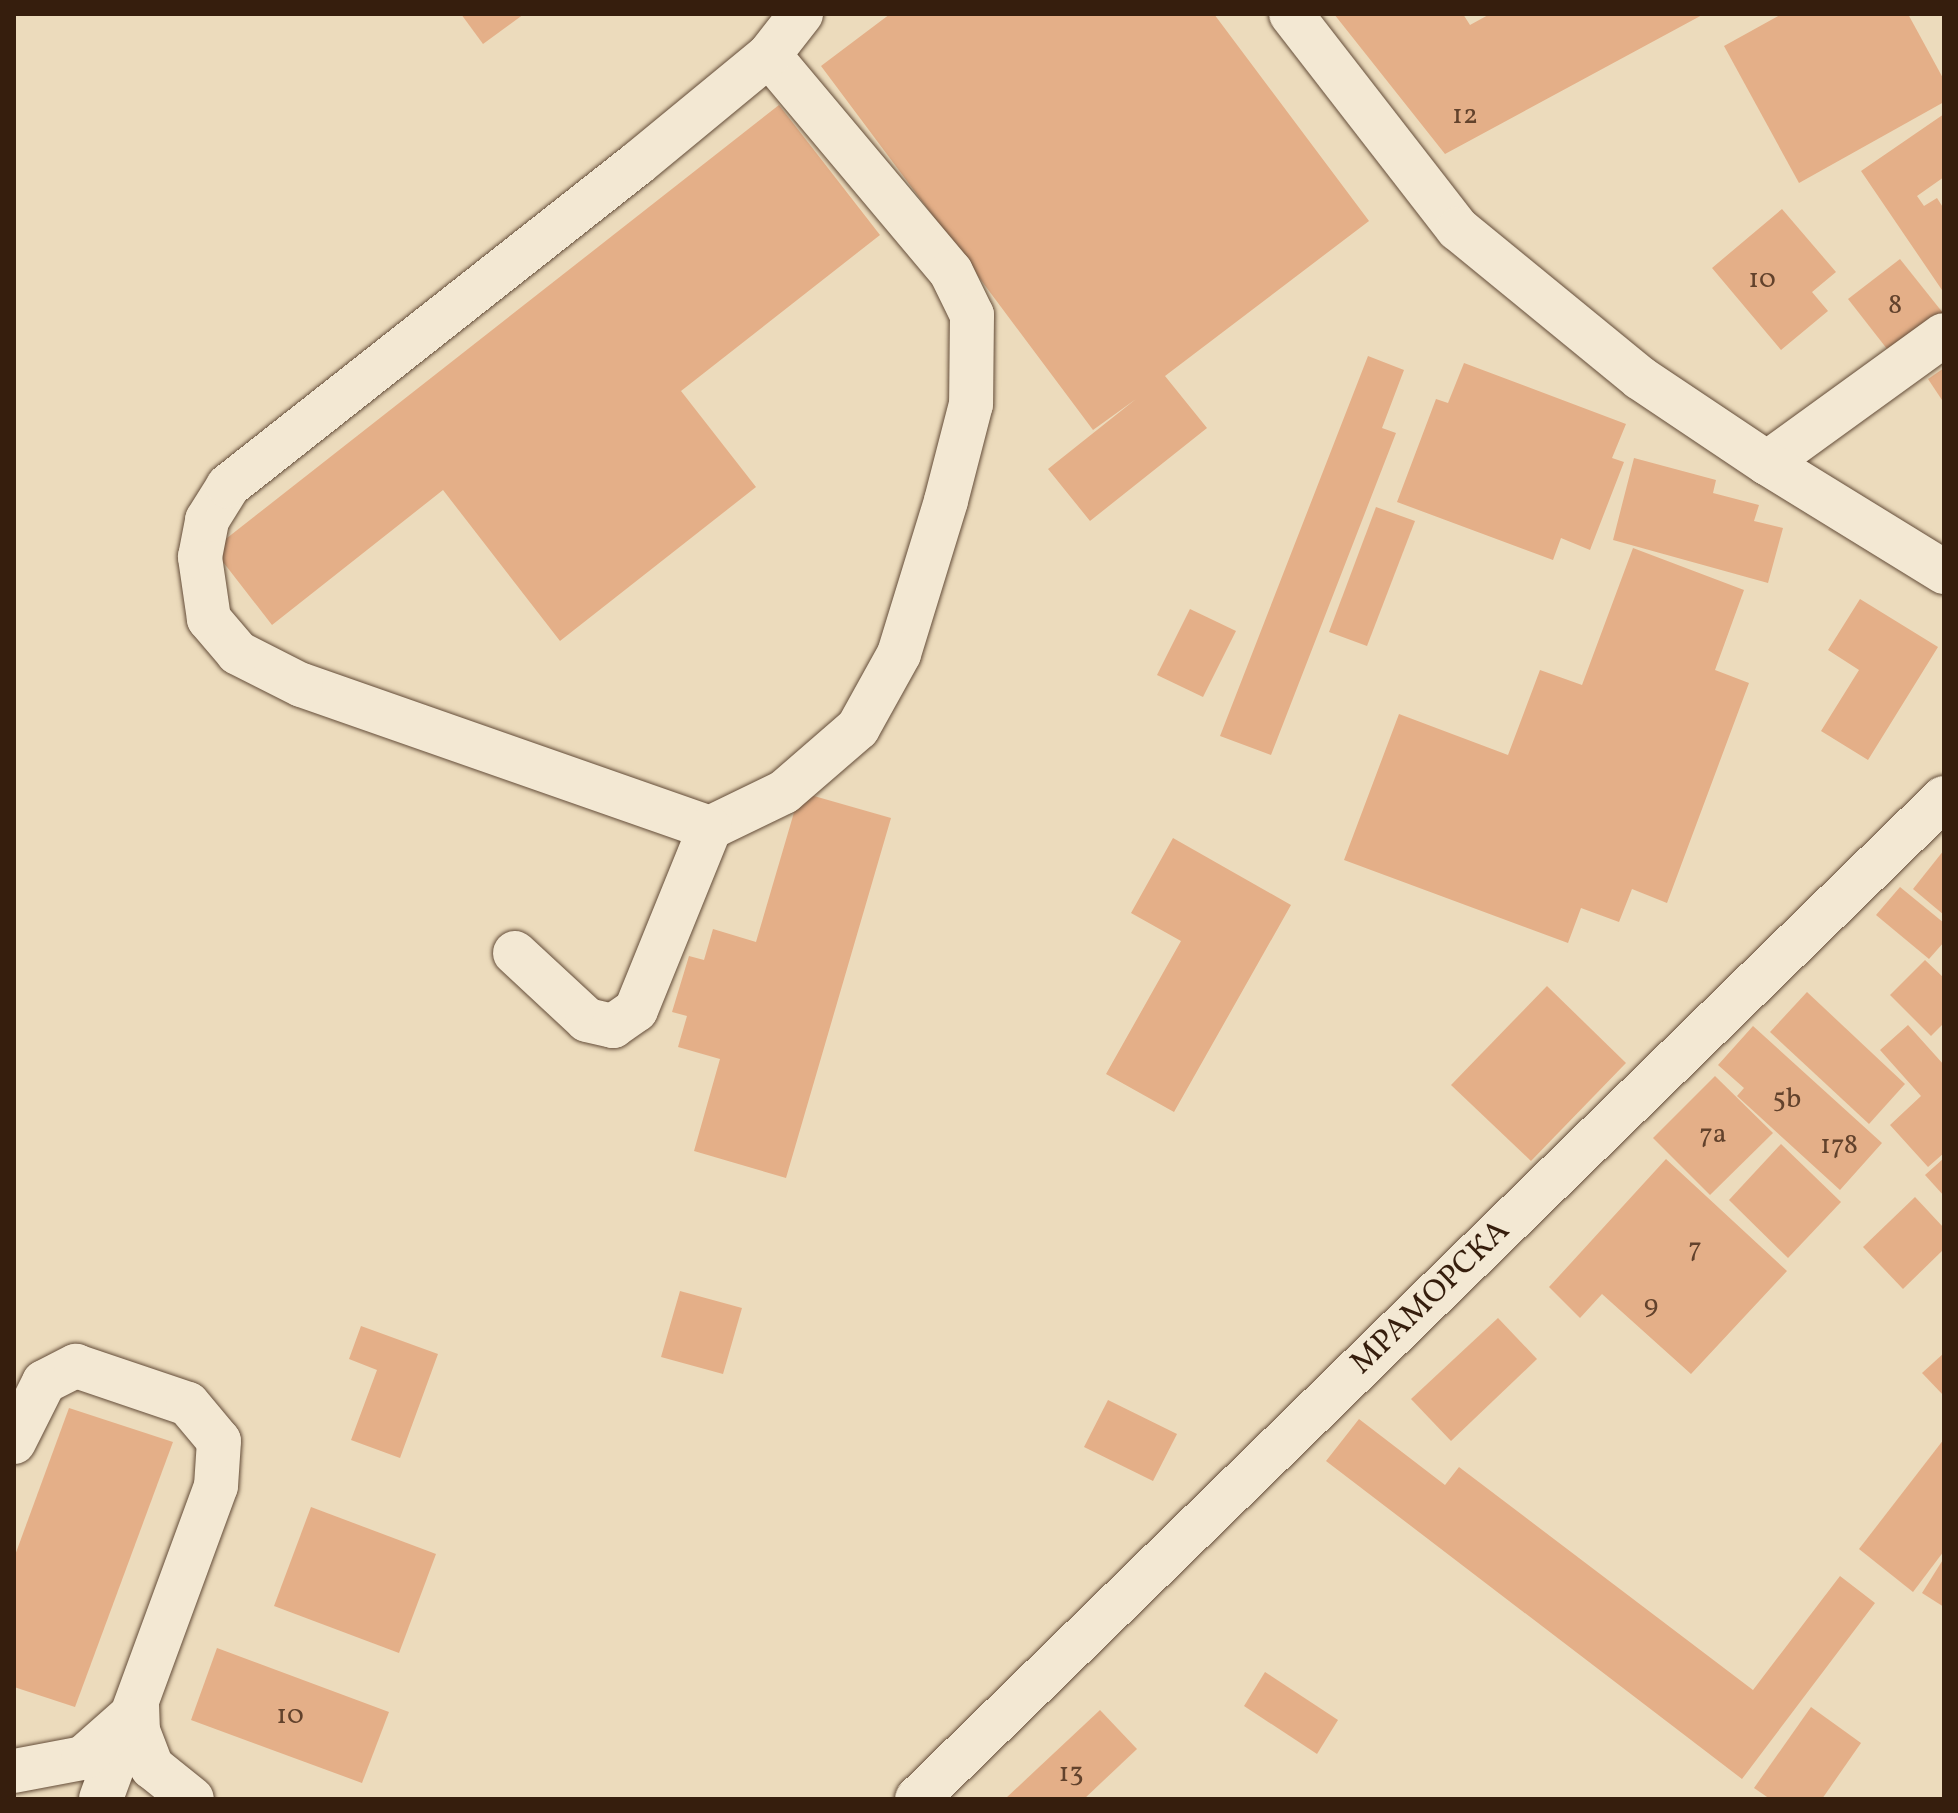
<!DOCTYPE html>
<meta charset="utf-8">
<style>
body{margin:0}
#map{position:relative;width:1958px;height:1813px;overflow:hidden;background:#ecdbbc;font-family:Vollkorn,serif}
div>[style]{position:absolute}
.building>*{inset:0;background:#e4af88}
.roads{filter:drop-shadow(0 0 2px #644d39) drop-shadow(0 0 2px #644d39)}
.minor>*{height:44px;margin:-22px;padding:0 22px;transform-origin:22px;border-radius:22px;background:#f3e8d3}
span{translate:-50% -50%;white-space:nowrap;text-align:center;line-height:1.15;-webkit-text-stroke:6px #f3e8d3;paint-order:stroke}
.number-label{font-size:28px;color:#62422c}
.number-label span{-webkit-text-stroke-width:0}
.street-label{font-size:32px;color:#361e0d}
.frame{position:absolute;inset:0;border:16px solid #361e0d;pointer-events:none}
</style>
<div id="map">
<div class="building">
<i style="clip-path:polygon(461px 14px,524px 14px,483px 44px)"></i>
<i style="clip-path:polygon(890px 14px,1214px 14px,1369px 221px,1165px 376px,1207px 428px,1090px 521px,1048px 469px,1136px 399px,1093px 430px,821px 66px)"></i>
<i style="clip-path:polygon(1334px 14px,1463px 14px,1470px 25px,1490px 14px,1704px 14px,1445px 154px)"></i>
<i style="clip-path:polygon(1782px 14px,1908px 14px,1944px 80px,1944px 102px,1799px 183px,1724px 46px)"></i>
<i style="clip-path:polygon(779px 105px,880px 235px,681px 391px,756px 487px,560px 641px,443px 490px,272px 625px,213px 549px)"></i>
<i style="clip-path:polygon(1944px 114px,1944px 177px,1917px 196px,1924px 206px,1937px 198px,1944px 209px,1944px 293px,1861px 171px)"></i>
<i style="clip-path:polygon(1782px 209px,1836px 272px,1812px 292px,1828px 311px,1781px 350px,1712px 268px)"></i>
<i style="clip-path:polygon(1900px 259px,1943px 313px,1891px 354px,1848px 299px)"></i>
<i style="clip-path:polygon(1368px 356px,1404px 370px,1382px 428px,1396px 433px,1271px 755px,1220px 736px)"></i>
<i style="clip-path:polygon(1464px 363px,1626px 424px,1612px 458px,1624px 462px,1590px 550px,1561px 538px,1553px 560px,1397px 502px,1436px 399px,1448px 403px)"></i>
<i style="clip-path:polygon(1944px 368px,1944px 403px,1928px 379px)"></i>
<i style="clip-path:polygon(1634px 458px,1716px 480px,1713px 493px,1759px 505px,1754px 521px,1783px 528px,1768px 583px,1613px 540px)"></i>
<i style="clip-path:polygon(1376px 507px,1415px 521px,1367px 646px,1329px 632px)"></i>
<i style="clip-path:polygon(1633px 548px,1744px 590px,1715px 670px,1749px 683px,1667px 903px,1632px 889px,1619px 922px,1581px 908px,1568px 943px,1344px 860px,1399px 714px,1508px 755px,1540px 670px,1582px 685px)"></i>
<i style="clip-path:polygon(1860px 599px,1938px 647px,1868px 760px,1821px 731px,1859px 670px,1828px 650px)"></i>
<i style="clip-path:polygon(1190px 609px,1236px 631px,1203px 697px,1157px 675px)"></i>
<i style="clip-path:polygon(800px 792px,891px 818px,786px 1178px,694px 1151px,720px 1059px,678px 1047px,687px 1016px,672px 1012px,689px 956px,704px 960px,713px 929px,756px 942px)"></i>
<i style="clip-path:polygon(1173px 838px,1291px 905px,1174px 1112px,1106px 1074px,1181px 941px,1131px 913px)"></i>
<i style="clip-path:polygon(1944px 850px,1944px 915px,1913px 889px)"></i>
<i style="clip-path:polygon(1900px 887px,1944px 923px,1944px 942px,1929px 959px,1876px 915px)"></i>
<i style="clip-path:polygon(1925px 960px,1944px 978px,1944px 1023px,1931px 1036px,1890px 995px)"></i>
<i style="clip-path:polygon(1547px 986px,1626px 1063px,1531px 1161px,1451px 1085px)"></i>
<i style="clip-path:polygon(1807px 992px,1905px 1084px,1869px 1124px,1770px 1032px)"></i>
<i style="clip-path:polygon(1908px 1025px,1944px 1065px,1944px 1153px,1928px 1167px,1890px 1125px,1921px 1096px,1880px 1050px)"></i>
<i style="clip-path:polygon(1753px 1026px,1882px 1143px,1840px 1190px,1737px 1096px,1744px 1088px,1718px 1065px)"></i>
<i style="clip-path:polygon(1715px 1076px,1773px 1133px,1710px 1195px,1653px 1138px)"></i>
<i style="clip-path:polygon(1781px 1144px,1841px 1202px,1788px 1258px,1729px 1200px)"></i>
<i style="clip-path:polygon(1944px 1158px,1944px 1196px,1925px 1175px)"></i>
<i style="clip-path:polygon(1666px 1159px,1787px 1271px,1691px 1374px,1602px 1294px,1580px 1318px,1549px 1287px)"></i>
<i style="clip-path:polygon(1915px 1197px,1944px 1228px,1944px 1249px,1903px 1289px,1863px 1247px)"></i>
<i style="clip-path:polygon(680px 1291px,742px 1308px,723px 1374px,661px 1357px)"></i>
<i style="clip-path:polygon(1498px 1318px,1537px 1359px,1451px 1441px,1411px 1399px)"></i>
<i style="clip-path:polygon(361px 1326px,438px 1354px,400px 1458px,351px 1440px,377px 1370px,349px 1359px)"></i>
<i style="clip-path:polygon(1944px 1353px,1944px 1396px,1922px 1373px)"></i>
<i style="clip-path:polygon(1108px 1400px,1177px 1434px,1153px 1481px,1084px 1447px)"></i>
<i style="clip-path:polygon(69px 1408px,173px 1442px,75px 1707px,14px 1687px,14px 1558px)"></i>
<i style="clip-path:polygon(1359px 1419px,1445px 1485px,1459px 1467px,1753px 1690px,1840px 1576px,1875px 1603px,1742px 1779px,1326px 1461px)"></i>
<i style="clip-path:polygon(1944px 1439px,1944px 1551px,1913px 1592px,1859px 1549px)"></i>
<i style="clip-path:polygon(311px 1507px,436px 1554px,399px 1653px,274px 1606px)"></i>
<i style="clip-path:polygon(1944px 1558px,1944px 1607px,1922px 1593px)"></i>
<i style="clip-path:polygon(217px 1648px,389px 1712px,362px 1783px,191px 1720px)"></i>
<i style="clip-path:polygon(1265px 1672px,1338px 1720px,1317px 1754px,1244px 1706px)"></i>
<i style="clip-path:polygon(1811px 1707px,1861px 1743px,1822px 1799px,1770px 1799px,1754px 1788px)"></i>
<i style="clip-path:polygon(1100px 1710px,1137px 1749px,1084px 1799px,1005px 1799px)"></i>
</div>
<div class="roads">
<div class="minor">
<i style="left:1291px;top:14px;width:272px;rotate:52.2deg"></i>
<i style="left:1458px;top:229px;width:235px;rotate:39.3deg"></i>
<i style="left:1640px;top:378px;width:153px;rotate:33.8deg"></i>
<i style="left:1767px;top:463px;width:218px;rotate:-35.9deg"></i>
<i style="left:769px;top:55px;width:283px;rotate:50deg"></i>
<i style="left:951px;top:272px;width:48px;rotate:64deg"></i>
<i style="left:972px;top:315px;width:89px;rotate:90.6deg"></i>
<i style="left:971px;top:404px;width:100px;rotate:104.5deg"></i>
<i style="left:946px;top:501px;width:160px;rotate:107.1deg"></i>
<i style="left:899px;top:654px;width:85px;rotate:119deg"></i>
<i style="left:858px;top:728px;width:98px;rotate:139.1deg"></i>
<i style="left:784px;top:792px;width:82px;rotate:154.1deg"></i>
<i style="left:710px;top:828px;width:433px;rotate:-160.7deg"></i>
<i style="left:301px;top:685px;width:71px;rotate:-153.1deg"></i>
<i style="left:238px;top:653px;width:45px;rotate:-130.5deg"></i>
<i style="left:209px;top:619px;width:63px;rotate:-98.3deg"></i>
<i style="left:200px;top:557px;width:38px;rotate:-79deg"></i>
<i style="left:207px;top:520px;width:40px;rotate:-58deg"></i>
<i style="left:228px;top:486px;width:522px;rotate:-38.23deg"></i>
<i style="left:638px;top:163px;width:170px;rotate:-39.5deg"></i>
<i style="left:769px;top:55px;width:52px;rotate:-52deg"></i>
<i style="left:1767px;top:463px;width:208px;rotate:31.6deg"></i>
<i style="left:515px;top:953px;width:98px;rotate:42.9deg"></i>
<i style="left:587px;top:1020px;width:27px;rotate:13deg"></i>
<i style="left:613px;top:1026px;width:28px;rotate:-35deg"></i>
<i style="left:636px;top:1010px;width:196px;rotate:-67.9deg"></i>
<i style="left:14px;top:1442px;width:67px;rotate:-63.4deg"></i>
<i style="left:44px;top:1382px;width:36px;rotate:-27deg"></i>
<i style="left:76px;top:1366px;width:118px;rotate:18.7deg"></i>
<i style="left:188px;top:1404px;width:48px;rotate:50deg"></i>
<i style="left:219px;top:1441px;width:45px;rotate:93.8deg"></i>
<i style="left:216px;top:1486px;width:333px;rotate:110.2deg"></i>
<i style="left:137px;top:1704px;width:27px;rotate:88deg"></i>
<i style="left:138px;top:1731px;width:39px;rotate:69deg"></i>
<i style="left:152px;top:1767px;width:51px;rotate:38.7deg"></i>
<i style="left:14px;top:1771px;width:70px;rotate:-10.7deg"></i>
<i style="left:83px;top:1758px;width:59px;rotate:-41.6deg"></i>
<i style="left:917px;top:1799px;width:1434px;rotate:-44.27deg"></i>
</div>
</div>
<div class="number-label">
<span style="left:1465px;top:116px">12</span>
<span style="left:1762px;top:280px">10</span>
<span style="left:1895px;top:306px">8</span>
<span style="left:1787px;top:1100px">5b</span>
<span style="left:1713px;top:1135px">7a</span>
<span style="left:1839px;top:1146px">178</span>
<span style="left:1695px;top:1249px">7</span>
<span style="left:1651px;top:1306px">9</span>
<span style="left:290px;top:1716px">10</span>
<span style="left:1071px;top:1774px">13</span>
</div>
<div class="street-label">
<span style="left:1431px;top:1298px;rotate:-44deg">МРАМОРСКА</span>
</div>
<div class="frame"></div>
</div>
